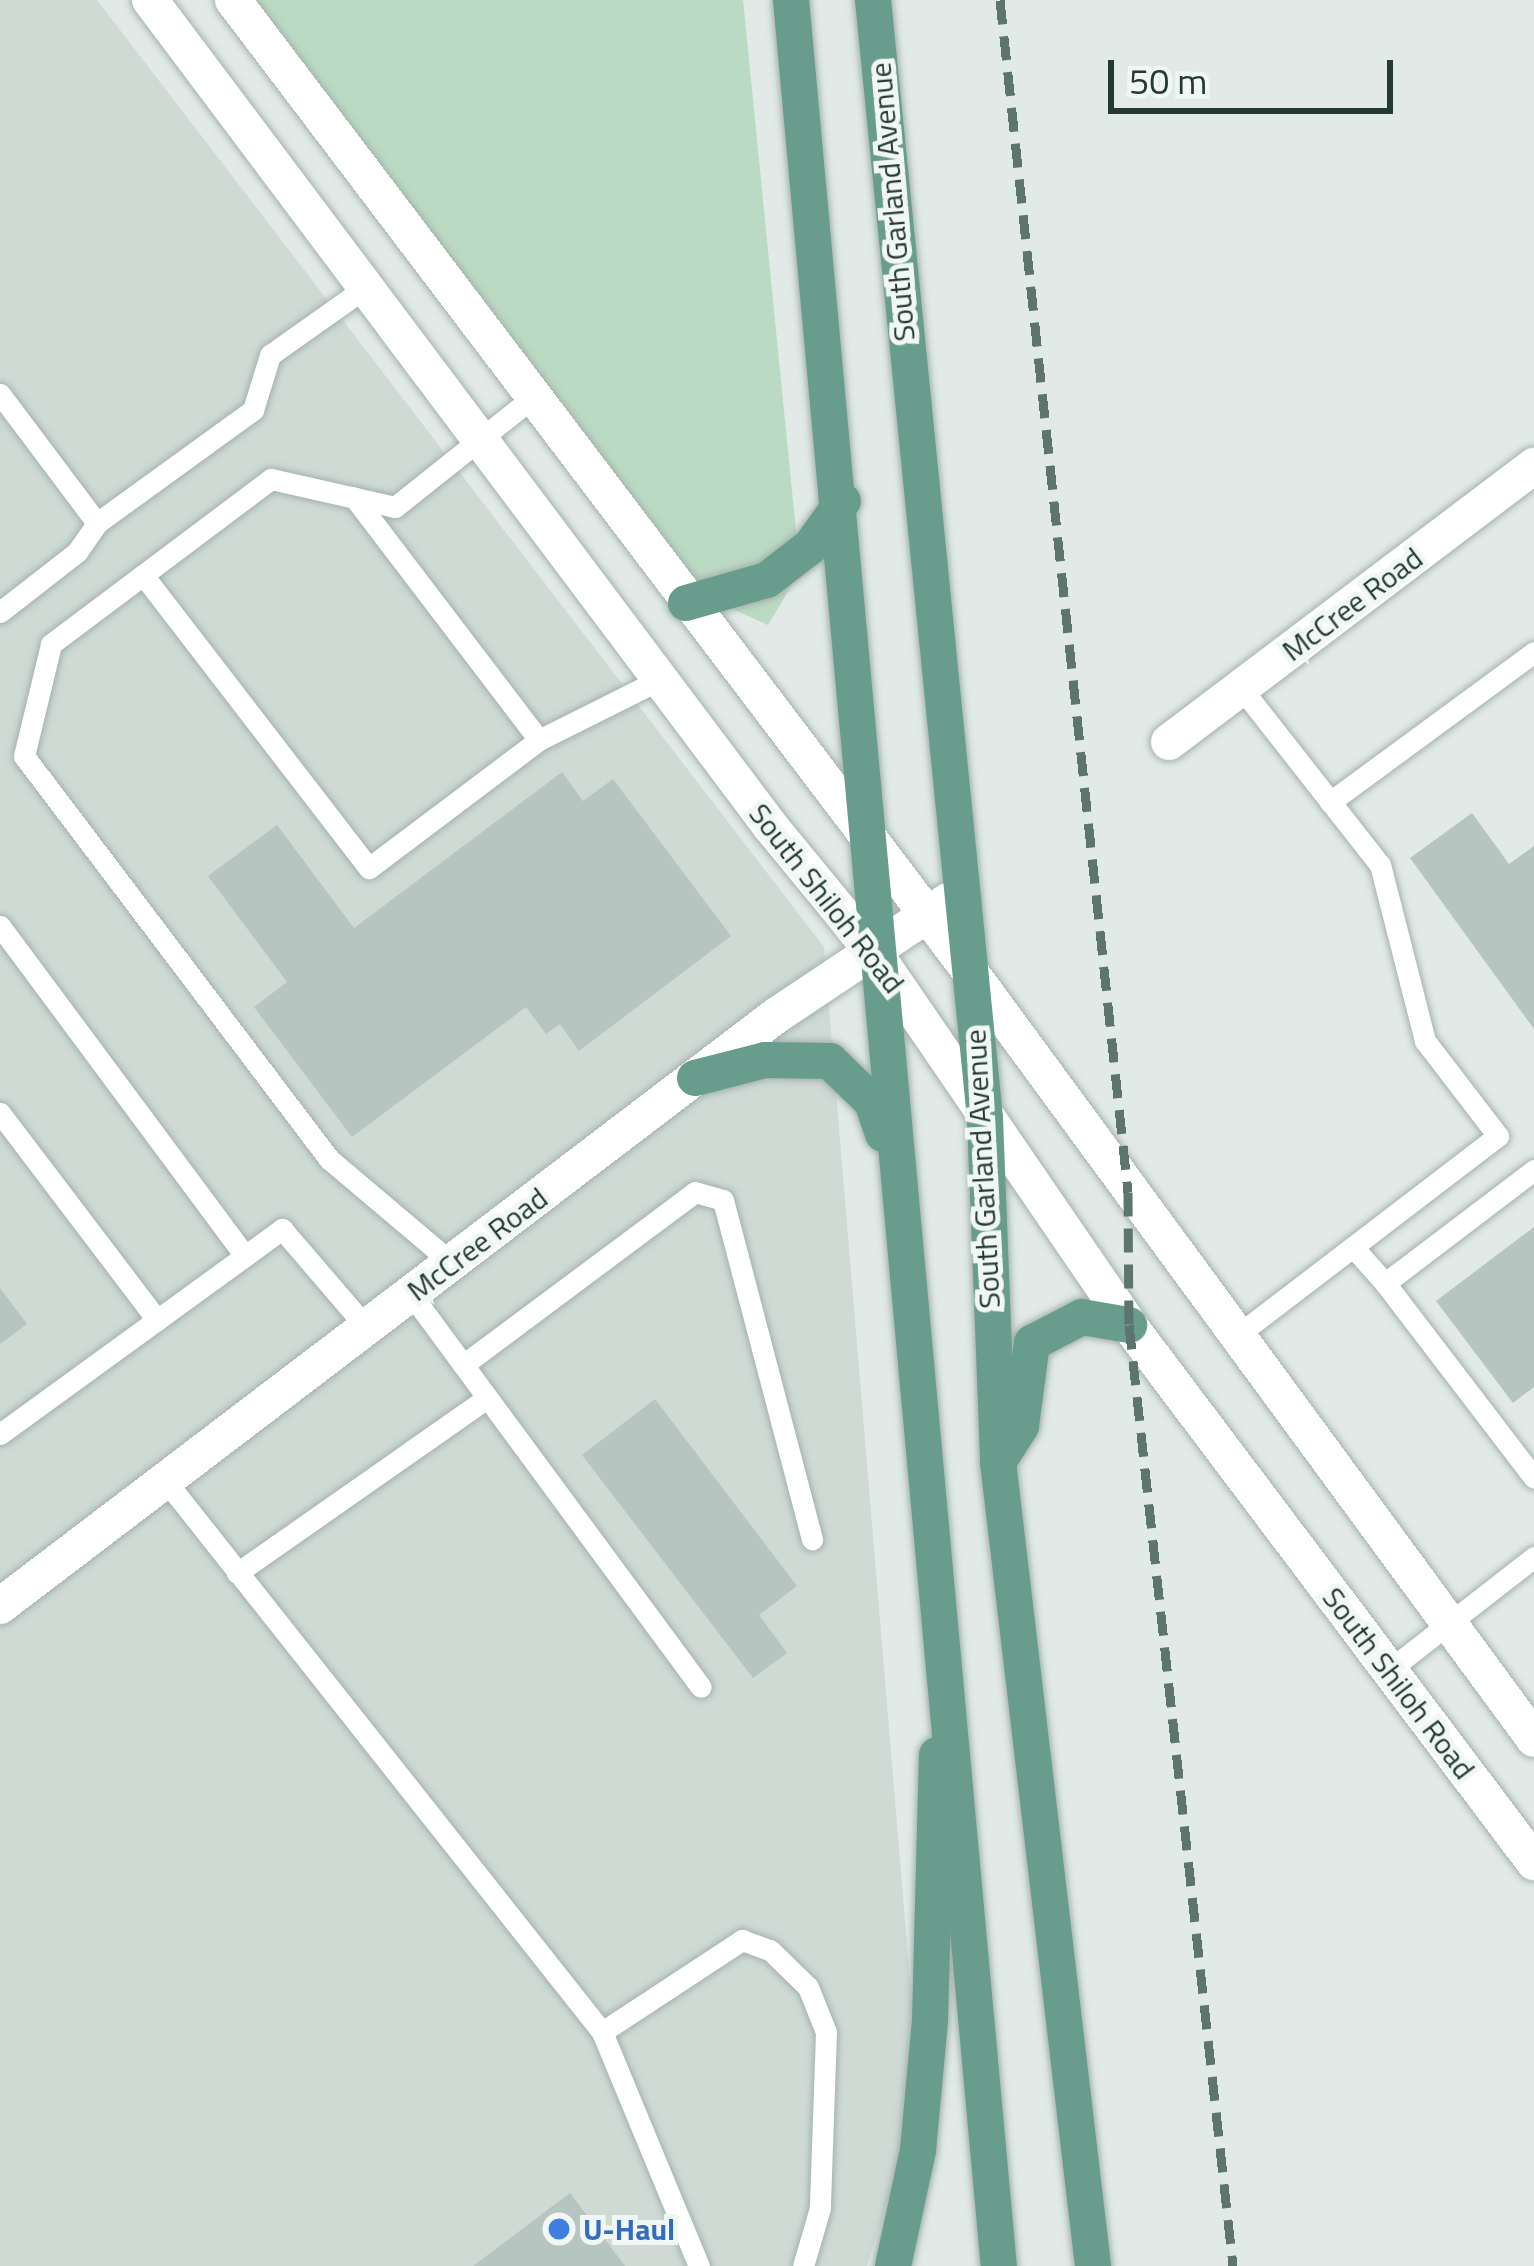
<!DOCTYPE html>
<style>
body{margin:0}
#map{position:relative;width:1534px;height:2266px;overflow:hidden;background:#e1eae6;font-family:"Titillium Web",sans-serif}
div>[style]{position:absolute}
.built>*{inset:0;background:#cfdad5}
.green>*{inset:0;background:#bbdac3}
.building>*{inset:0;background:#b6c5bf}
.roads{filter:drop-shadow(0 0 3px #a4b2ad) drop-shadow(0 0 3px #a4b2ad)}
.lane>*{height:21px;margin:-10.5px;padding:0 10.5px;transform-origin:10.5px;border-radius:10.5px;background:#fff}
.street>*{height:36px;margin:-18px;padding:0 18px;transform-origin:18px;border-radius:18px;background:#fff}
.secondary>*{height:36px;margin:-18px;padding:0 18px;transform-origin:18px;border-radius:18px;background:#fff}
.primary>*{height:36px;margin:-18px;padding:0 18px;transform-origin:18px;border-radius:18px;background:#689d8e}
.rail>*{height:9px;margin-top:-4.5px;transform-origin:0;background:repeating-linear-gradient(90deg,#5d756e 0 24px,transparent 0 36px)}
.dots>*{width:33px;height:33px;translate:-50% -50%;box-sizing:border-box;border:6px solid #f1f7f4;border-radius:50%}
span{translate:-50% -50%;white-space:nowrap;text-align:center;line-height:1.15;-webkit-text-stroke:10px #f1f7f4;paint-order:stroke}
.street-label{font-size:30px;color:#233a33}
.shop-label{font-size:30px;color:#366cbe;font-weight:700}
.left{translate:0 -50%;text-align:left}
.scale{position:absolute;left:1108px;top:60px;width:285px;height:54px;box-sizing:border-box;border:6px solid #233a33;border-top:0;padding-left:15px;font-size:36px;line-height:42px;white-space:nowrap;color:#233a33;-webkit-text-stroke:9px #f1f7f4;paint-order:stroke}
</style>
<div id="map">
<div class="built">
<i style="clip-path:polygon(0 0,97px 0,824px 947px,920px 2101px,867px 2266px,0 2266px)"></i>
</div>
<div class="green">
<i style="clip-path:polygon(256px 0,743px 0,800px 571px,768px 625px,704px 596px)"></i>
</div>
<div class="building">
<i style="clip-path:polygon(562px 772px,583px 801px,613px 779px,731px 936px,579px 1051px,560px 1024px,546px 1034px,526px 1007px,352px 1137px,254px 1007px,287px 982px,208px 876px,277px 825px,354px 928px)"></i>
<i style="clip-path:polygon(1472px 813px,1509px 864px,1534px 846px,1534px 1029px,1410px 858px)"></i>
<i style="clip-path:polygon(1534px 1227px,1534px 1387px,1513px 1403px,1436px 1301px)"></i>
<i style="clip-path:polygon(0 1288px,27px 1324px,0 1344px)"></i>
<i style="clip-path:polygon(655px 1399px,797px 1586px,759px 1615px,787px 1653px,753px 1678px,582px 1455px)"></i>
<i style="clip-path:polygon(570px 2193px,625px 2266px,473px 2266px)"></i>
</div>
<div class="roads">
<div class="lane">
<i style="left:0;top:394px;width:161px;rotate:53.1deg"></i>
<i style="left:97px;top:523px;width:193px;rotate:-35.9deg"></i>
<i style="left:253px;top:410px;width:58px;rotate:-72.8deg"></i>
<i style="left:270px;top:355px;width:118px;rotate:-35.3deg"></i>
<i style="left:143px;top:575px;width:370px;rotate:52.4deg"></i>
<i style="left:369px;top:868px;width:213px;rotate:-37deg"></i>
<i style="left:539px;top:740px;width:305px;rotate:-127.3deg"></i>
<i style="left:0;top:612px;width:98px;rotate:-37.9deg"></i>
<i style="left:77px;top:552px;width:35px;rotate:-55deg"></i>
<i style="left:539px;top:740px;width:136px;rotate:-26.6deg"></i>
<i style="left:1330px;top:802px;width:253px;rotate:-36.3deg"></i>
<i style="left:0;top:926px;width:411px;rotate:53.4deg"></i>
<i style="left:0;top:1113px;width:260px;rotate:52.8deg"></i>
<i style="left:1534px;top:1170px;width:187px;rotate:142.8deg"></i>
<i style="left:1385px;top:1283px;width:245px;rotate:52.6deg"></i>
<i style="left:1353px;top:1247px;width:48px;rotate:48.4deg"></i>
<i style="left:452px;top:1263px;width:161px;rotate:-139.8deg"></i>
<i style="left:329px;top:1159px;width:505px;rotate:-127.12deg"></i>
<i style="left:24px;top:756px;width:115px;rotate:-76.4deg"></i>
<i style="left:51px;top:644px;width:275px;rotate:-36.9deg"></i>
<i style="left:271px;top:479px;width:127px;rotate:12.7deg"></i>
<i style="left:395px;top:507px;width:175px;rotate:-38.5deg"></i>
<i style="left:411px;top:1294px;width:488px;rotate:53.6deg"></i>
<i style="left:1235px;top:1337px;width:331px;rotate:-37.4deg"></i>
<i style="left:1498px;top:1136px;width:120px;rotate:-127.5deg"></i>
<i style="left:1425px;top:1041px;width:182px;rotate:-104.3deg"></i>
<i style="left:1380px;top:865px;width:225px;rotate:-128.1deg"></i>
<i style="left:463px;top:1365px;width:289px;rotate:-36.7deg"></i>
<i style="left:695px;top:1192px;width:29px;rotate:16deg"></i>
<i style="left:723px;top:1200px;width:351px;rotate:75.3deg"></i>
<i style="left:0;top:1434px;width:349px;rotate:-36deg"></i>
<i style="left:282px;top:1229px;width:130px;rotate:49.4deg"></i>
<i style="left:165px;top:1480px;width:704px;rotate:51.63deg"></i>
<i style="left:602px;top:2032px;width:253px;rotate:67.5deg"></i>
<i style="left:237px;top:1573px;width:305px;rotate:-35deg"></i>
<i style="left:1389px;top:1670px;width:184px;rotate:-37.9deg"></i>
<i style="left:602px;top:2032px;width:168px;rotate:-33.3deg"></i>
<i style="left:742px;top:1940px;width:30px;rotate:20deg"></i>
<i style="left:770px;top:1950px;width:53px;rotate:44.2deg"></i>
<i style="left:808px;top:1987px;width:48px;rotate:68.2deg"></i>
<i style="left:826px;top:2032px;width:176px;rotate:92deg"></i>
<i style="left:820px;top:2208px;width:60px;rotate:106.3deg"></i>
</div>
<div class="street">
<i style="left:1169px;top:742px;width:458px;rotate:-37.1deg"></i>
</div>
<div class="secondary">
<i style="left:150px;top:0;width:1034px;rotate:53.1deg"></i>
<i style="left:771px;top:827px;width:166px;rotate:50.6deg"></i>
<i style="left:876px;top:955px;width:448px;rotate:55.6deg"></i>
<i style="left:1129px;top:1325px;width:673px;rotate:52.98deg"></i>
<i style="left:233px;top:0;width:1218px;rotate:52.81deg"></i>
<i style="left:969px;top:970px;width:954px;rotate:53.69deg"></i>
<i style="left:0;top:1606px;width:976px;rotate:-37.26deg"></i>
<i style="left:777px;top:1015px;width:206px;rotate:-33.7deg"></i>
</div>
<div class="primary">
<i style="left:791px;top:0;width:2276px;rotate:84.76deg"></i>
<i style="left:873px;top:0;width:1124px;rotate:84.28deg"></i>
<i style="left:985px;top:1118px;width:344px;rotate:87.8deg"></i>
<i style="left:998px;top:1462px;width:810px;rotate:83.26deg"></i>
<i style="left:686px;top:603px;width:84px;rotate:-15.9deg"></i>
<i style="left:767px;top:580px;width:56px;rotate:-37.7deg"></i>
<i style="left:811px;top:546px;width:55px;rotate:-54.6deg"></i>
<i style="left:695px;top:1078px;width:72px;rotate:-14.4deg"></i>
<i style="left:765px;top:1060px;width:65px;rotate:0.9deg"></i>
<i style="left:830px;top:1061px;width:59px;rotate:44.3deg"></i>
<i style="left:872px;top:1102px;width:34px;rotate:71deg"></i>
<i style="left:998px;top:1462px;width:43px;rotate:-57.4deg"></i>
<i style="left:1021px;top:1426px;width:84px;rotate:-82.5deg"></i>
<i style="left:1032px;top:1343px;width:56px;rotate:-27.5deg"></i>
<i style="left:1082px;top:1317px;width:48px;rotate:9.7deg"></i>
<i style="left:893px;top:2266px;width:119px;rotate:-77.8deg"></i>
<i style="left:918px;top:2150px;width:131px;rotate:-84.7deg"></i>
<i style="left:930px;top:2020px;width:265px;rotate:-88.5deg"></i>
</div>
</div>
<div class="rail">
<i style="left:1000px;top:0;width:1199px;rotate:83.87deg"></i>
<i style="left:1128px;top:1192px;width:133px;rotate:89.6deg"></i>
<i style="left:1129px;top:1325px;width:947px;rotate:83.69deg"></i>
</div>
<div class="dots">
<i style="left:559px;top:2229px;background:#3f7fe0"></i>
</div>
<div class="street-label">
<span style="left:892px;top:202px;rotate:-95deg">South Garland Avenue</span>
<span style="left:1352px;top:604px;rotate:-37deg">McCree Road</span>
<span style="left:827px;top:898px;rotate:52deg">South Shiloh Road</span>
<span style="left:982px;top:1169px;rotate:-93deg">South Garland Avenue</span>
<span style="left:477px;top:1244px;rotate:-37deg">McCree Road</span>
<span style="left:1399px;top:1683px;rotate:53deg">South Shiloh Road</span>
</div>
<div class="shop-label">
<span class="left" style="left:583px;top:2229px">U-Haul</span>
</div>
<div class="scale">50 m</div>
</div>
